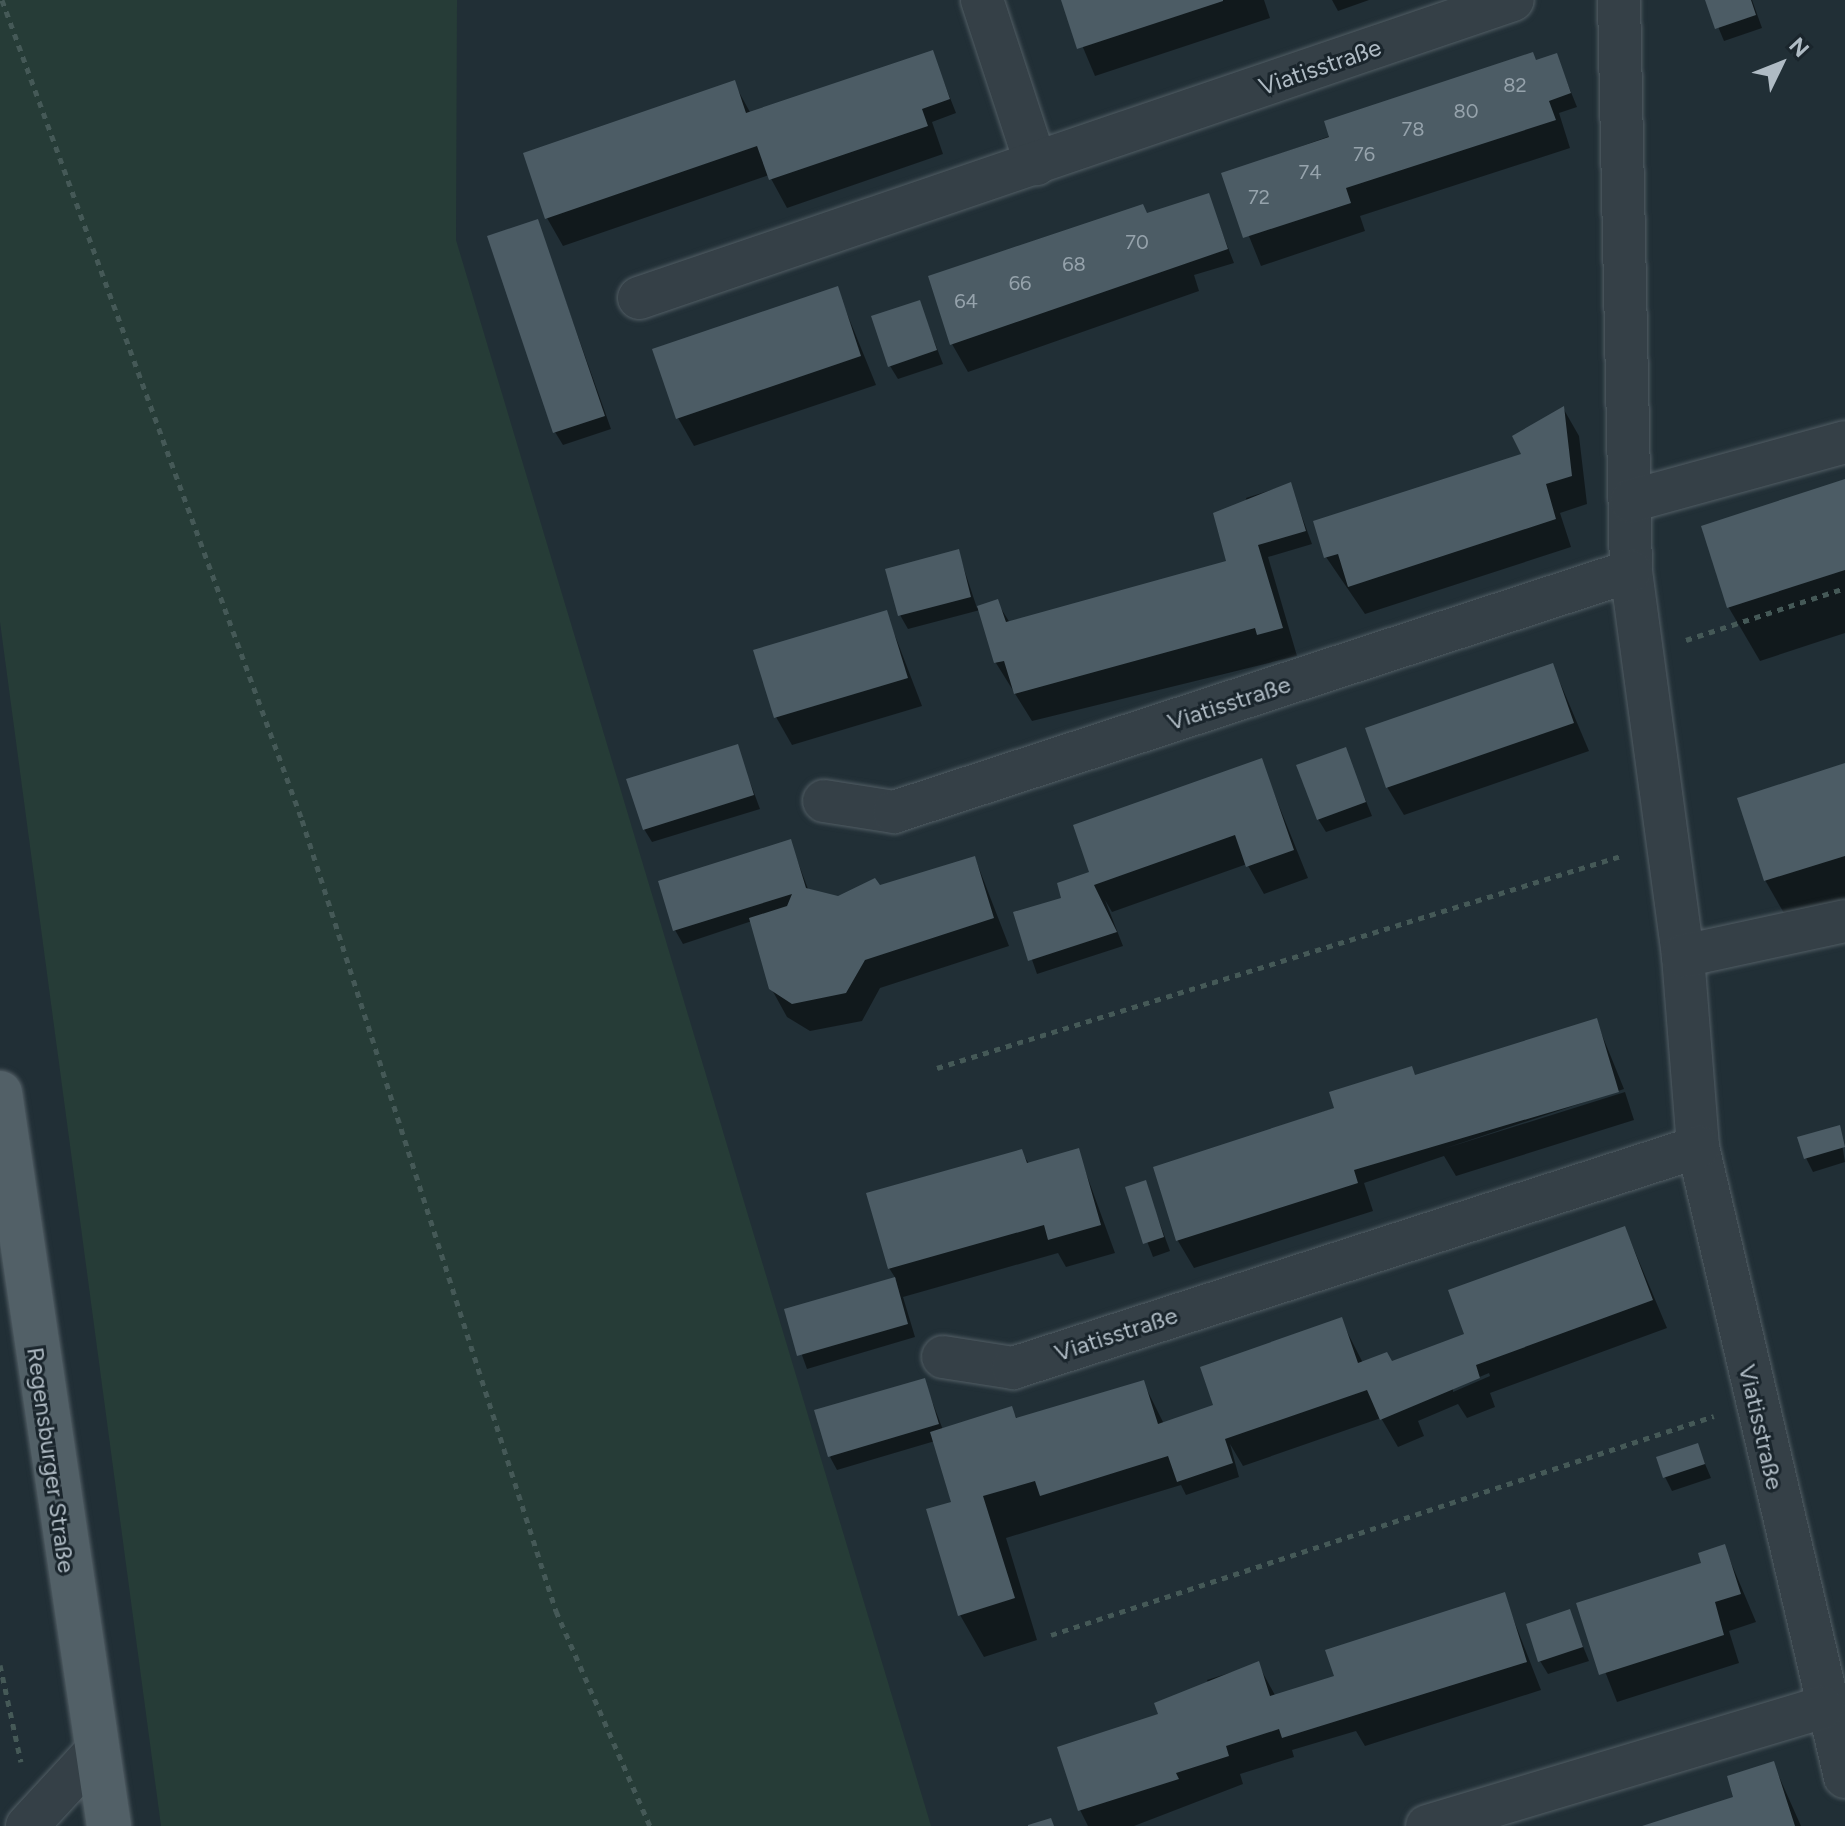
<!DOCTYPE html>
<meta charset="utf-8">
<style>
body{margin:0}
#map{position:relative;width:1845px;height:1826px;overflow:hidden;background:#212f36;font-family:Figtree,sans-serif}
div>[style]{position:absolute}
.green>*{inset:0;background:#263c37}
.shadow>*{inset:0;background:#0007}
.building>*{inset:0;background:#4c5c65}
.path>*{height:5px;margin-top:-2.5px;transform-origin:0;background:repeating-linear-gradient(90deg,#455957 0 6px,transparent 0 12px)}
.roads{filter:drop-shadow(0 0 2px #525e65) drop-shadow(0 0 2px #525e65)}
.minor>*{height:42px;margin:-21px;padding:0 21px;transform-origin:21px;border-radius:21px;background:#354047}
.primary>*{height:44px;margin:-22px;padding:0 22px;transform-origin:22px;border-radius:22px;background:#526067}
span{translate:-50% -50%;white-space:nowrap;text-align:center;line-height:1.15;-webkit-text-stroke:6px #1a252c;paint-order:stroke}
.number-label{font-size:20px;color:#96a3ac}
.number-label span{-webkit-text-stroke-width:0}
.street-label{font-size:24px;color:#afbbc4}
.north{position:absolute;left:1741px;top:24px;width:80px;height:80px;-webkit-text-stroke:6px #1a252c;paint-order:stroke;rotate:47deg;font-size:22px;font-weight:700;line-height:32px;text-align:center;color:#afbbc4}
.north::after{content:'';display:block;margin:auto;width:28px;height:36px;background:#afbbc4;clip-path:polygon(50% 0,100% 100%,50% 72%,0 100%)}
</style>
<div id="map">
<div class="green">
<i style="clip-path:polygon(0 0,457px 0,456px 240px,931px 1826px,161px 1826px,0 622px)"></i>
</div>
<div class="shadow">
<i style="clip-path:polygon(1063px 0,1264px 0,1270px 18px,1095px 76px)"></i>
<i style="clip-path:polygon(1332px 0,1369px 0,1338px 11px)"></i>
<i style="clip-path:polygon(1707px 0,1752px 0,1762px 28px,1724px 41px)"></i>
<i style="clip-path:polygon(932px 52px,956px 113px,932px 122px,943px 154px,787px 208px,769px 175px,563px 246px,547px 218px,734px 83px,751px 114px)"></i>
<i style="clip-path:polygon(1556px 55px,1577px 107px,1559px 113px,1570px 148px,1360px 216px,1365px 231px,1261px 266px,1224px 174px)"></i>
<i style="clip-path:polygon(1208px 196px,1234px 263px,1194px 275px,1199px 291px,968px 372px,952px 344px,1148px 215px)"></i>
<i style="clip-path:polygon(537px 221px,611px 429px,563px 445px,555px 432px)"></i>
<i style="clip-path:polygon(837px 289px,876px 385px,694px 446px,678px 418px)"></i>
<i style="clip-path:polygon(919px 302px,943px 364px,898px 379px,890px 366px)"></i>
<i style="clip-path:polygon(1563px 408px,1579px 436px,1587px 504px,1560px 513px,1571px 547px,1365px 614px,1326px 557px,1524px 456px)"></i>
<i style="clip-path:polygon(1845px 481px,1845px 633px,1760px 661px,1729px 608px,1703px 527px)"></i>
<i style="clip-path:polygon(1290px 484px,1312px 544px,1268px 557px,1297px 656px,1032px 721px,996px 663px,980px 610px,908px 629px,900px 615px,958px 551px,977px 608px,997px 602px,1010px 623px,1229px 563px,1250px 512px,1246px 498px)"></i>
<i style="clip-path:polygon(886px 612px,922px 706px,792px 745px,776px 717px)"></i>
<i style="clip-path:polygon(1553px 666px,1589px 751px,1404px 815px,1387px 787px)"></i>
<i style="clip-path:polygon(737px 747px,760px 809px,652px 842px,644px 829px)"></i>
<i style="clip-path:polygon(1345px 749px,1372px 816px,1326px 832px,1318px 819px)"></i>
<i style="clip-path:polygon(1261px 761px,1308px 878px,1264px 894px,1247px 864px,1112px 912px,1105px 900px,1123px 946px,1037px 974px,1016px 914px,1064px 899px,1088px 874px)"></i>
<i style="clip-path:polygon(1845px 765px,1845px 918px,1796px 934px,1765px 880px)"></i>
<i style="clip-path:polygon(790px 841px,808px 889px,838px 898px,975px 858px,1009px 946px,880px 988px,862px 1021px,810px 1031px,787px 1017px,771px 988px,752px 921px,683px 944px,675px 930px)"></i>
<i style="clip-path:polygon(1596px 1020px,1624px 1089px,1443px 1149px,1625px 1092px,1634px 1120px,1456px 1176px,1444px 1156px,1364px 1183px,1373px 1211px,1194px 1268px,1178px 1241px,1156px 1168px)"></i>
<i style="clip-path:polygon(1839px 1127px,1845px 1162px,1813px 1172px,1806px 1158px)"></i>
<i style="clip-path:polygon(1021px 1151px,1029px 1164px,1078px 1151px,1115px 1253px,1066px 1267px,1058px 1253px,903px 1297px,915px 1337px,807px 1369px,786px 1311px,896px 1279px,889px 1268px)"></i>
<i style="clip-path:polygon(1145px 1183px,1170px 1251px,1153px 1257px,1127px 1189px)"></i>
<i style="clip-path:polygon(evenodd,1625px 1228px,1667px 1328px,1490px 1393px,1495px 1407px,1467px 1418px,1458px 1404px,1418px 1421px,1424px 1436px,1398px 1447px,1381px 1418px,1243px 1466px,1230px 1444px,1239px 1477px,1186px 1495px,1181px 1485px,1006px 1538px,1037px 1640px,984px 1657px,960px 1615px,928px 1510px,954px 1503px,935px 1441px,837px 1470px,830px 1457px,924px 1380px,943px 1430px,1011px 1409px,1018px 1420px,1143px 1382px,1164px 1424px,1212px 1408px,1341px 1320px,1363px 1363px,1391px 1363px,1467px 1335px,1625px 1228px,1489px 1373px,1490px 1376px,1453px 1392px,1453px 1388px,1489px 1373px)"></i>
<i style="clip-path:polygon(1697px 1445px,1711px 1478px,1672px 1491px,1665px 1477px)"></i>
<i style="clip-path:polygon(1724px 1546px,1756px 1622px,1729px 1631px,1739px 1663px,1617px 1702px,1579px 1605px,1704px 1565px)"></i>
<i style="clip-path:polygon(1504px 1595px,1541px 1690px,1365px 1746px,1356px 1731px,1292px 1750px,1294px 1757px,1240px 1774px,1243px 1784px,1134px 1826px,1088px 1826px,1080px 1810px,1160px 1716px,1210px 1688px,1207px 1680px,1258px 1664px,1276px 1697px,1336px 1678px)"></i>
<i style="clip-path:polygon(1569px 1612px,1589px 1661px,1548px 1674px,1540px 1661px)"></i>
<i style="clip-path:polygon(1773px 1763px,1801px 1826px,1647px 1826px,1736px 1798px)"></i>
</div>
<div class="building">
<i style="clip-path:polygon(1061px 0,1223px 0,1223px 1px,1077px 49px)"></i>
<i style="clip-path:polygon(1705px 0,1751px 0,1756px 15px,1715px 29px)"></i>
<i style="clip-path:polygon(933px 50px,950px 99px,922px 109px,928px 126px,769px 180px,757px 146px,545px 219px,523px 153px,735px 80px,746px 113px)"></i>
<i style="clip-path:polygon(1533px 52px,1536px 60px,1557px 53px,1571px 93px,1549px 101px,1556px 120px,1346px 188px,1351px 203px,1243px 238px,1221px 173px,1329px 137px,1324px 121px)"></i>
<i style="clip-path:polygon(1209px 193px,1228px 249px,950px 345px,928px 276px,1143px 204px,1147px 213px)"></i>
<i style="clip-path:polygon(538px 219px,605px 416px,553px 433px,487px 236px)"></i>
<i style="clip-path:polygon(838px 286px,861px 356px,676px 419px,652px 349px)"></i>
<i style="clip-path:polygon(920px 300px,937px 350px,888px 367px,871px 316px)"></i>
<i style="clip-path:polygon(1564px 406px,1572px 476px,1546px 484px,1556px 519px,1348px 587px,1338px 554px,1324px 558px,1313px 521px,1521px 454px,1512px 436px)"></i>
<i style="clip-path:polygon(1845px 479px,1845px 570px,1727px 608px,1701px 526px)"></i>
<i style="clip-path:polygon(1291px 482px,1306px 531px,1258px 545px,1283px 628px,1257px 635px,1255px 628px,1014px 694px,1004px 661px,994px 663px,977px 606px,998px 599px,1006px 622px,1226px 561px,1213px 513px)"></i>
<i style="clip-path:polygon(959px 549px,971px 597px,898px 616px,885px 569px)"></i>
<i style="clip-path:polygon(887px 610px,908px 678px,774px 718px,753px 650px)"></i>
<i style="clip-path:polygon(1553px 663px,1574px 723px,1386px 788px,1365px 728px)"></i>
<i style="clip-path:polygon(738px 744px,754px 795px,643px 830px,626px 779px)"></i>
<i style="clip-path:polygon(1346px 747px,1366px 802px,1317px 820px,1296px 765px)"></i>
<i style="clip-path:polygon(1262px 758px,1294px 850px,1246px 867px,1235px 835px,1094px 885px,1117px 932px,1028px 961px,1013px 912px,1061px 898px,1057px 883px,1089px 872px,1073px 825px)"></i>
<i style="clip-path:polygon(1845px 763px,1845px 856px,1764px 881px,1737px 798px)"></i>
<i style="clip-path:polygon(791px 839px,806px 888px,838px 896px,875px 878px,880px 885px,975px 856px,994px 918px,865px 960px,846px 993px,792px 1004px,769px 989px,749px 918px,787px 906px,792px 894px,673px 931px,658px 881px)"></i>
<i style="clip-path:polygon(1597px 1018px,1619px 1092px,1354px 1170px,1358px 1183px,1176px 1241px,1153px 1167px,1334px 1108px,1329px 1092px,1412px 1066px,1415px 1075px)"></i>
<i style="clip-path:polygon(1840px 1125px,1845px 1147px,1804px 1159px,1797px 1137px)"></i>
<i style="clip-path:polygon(1079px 1148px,1101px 1225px,1048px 1240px,1044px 1225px,888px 1269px,866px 1193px,1022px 1149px,1027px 1163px)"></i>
<i style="clip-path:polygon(1146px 1180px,1164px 1237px,1143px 1244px,1125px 1187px)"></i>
<i style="clip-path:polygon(1625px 1226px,1653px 1300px,1476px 1365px,1480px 1378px,1380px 1420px,1367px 1390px,1225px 1439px,1233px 1463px,1177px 1482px,1168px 1456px,1040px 1496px,1035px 1481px,983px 1496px,1015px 1598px,958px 1616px,926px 1509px,951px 1502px,930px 1432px,1012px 1406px,1016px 1418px,1144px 1380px,1158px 1424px,1213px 1405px,1200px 1367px,1342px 1317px,1358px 1363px,1387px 1352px,1392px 1361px,1464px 1334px,1448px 1290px)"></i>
<i style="clip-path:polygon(895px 1277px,908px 1324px,797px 1356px,784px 1309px)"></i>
<i style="clip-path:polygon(925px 1378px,939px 1424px,828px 1457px,814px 1410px)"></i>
<i style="clip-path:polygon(1698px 1443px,1705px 1464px,1663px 1478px,1656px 1457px)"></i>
<i style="clip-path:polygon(1725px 1544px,1741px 1594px,1715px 1602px,1724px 1635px,1599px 1675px,1576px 1603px,1701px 1563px,1698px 1553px)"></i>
<i style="clip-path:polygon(1505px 1592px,1527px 1662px,1282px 1738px,1279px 1729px,1226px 1746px,1229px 1756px,1176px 1773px,1179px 1779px,1078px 1811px,1057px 1747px,1158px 1714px,1154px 1703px,1259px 1661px,1270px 1696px,1334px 1676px,1325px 1650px)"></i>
<i style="clip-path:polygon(1570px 1609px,1583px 1647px,1538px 1662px,1526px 1624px)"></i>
<i style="clip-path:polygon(1774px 1761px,1795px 1826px,1642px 1826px,1733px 1797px,1727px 1776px)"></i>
<i style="clip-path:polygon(1051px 1818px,1054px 1826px,1028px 1826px,1028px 1825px)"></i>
</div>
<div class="path">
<i style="left:2px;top:0;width:873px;rotate:69.9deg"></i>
<i style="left:302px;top:820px;width:831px;rotate:72.2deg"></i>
<i style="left:556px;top:1611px;width:235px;rotate:66.4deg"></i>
<i style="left:1686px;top:640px;width:167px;rotate:-18.1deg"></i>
<i style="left:937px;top:1068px;width:719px;rotate:-17.23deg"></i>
<i style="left:1051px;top:1635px;width:698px;rotate:-18.28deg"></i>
<i style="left:0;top:1665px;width:99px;rotate:77.8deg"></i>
</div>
<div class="roads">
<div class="minor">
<i style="left:982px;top:0;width:173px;rotate:71.8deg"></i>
<i style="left:1619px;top:0;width:571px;rotate:88.8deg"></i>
<i style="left:1631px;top:571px;width:388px;rotate:82.3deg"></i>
<i style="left:1683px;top:956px;width:192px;rotate:85.5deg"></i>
<i style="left:1698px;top:1147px;width:647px;rotate:76.87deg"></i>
<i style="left:639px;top:298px;width:923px;rotate:-18.83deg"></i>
<i style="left:1631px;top:501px;width:222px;rotate:-15.4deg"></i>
<i style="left:824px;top:801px;width:71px;rotate:8.9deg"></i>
<i style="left:894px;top:812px;width:775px;rotate:-18.11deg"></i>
<i style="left:1683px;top:956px;width:166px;rotate:-12.2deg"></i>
<i style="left:943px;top:1357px;width:71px;rotate:8.9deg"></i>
<i style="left:1013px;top:1368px;width:720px;rotate:-17.88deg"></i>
<i style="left:27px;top:1826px;width:105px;rotate:-47.3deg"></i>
<i style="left:1427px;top:1826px;width:413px;rotate:-16.7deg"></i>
</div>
<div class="primary">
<i style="left:0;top:1093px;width:741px;rotate:81.54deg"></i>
</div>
</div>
<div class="number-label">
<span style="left:1515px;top:85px">82</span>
<span style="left:1466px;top:111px">80</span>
<span style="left:1413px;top:129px">78</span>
<span style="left:1364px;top:154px">76</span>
<span style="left:1310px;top:172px">74</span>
<span style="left:1259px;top:197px">72</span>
<span style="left:1137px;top:242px">70</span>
<span style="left:1074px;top:264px">68</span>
<span style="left:1020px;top:283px">66</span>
<span style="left:966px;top:301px">64</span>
</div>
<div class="street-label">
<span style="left:1320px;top:67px;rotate:-19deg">Viatisstraße</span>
<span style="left:1229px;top:703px;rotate:-18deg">Viatisstraße</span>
<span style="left:1116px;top:1334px;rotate:-18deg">Viatisstraße</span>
<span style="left:1761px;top:1427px;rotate:77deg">Viatisstraße</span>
<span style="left:51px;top:1460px;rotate:82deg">Regensburger Straße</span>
</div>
<div class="north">N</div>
</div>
